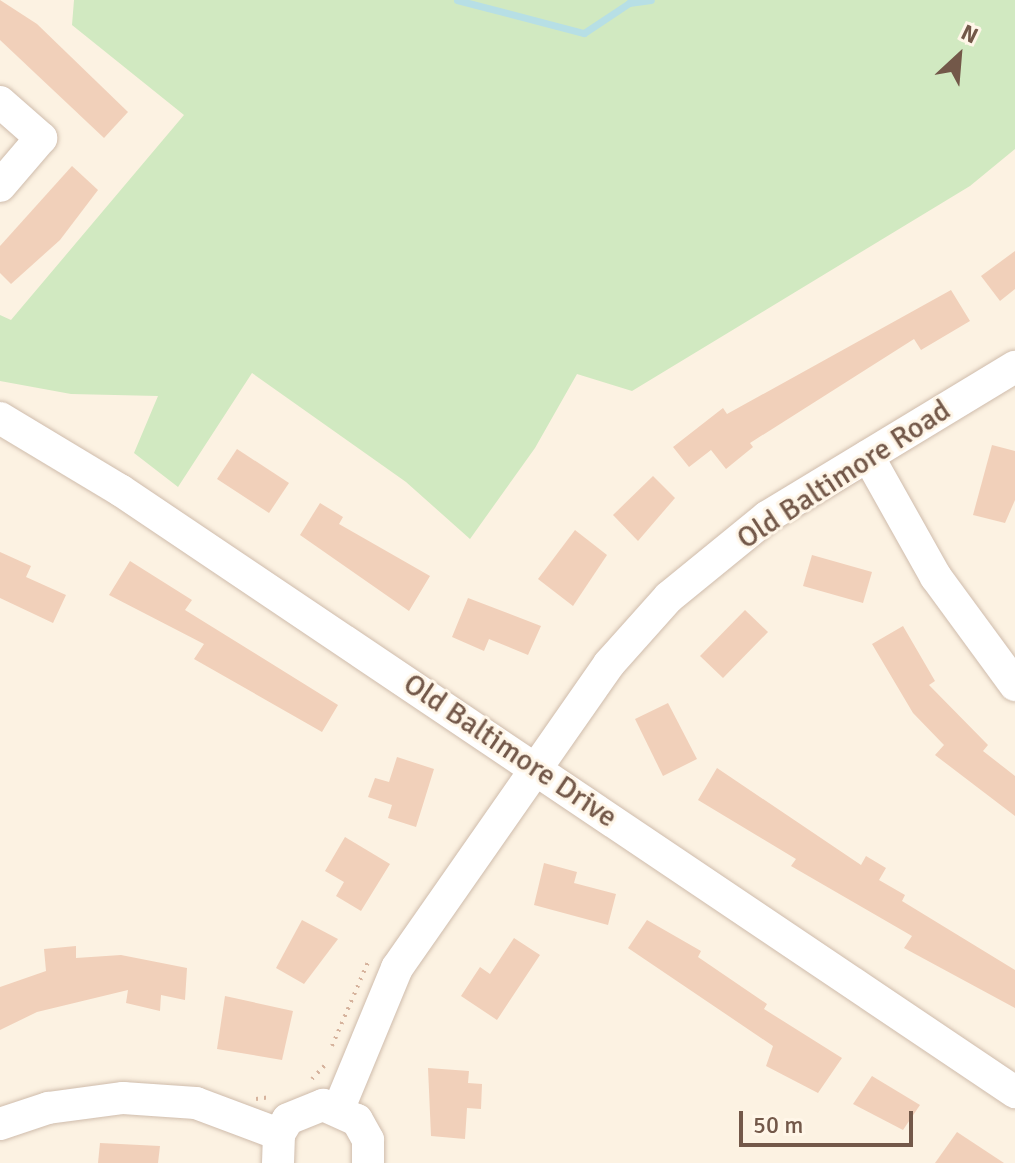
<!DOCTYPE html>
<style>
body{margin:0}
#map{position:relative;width:1015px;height:1163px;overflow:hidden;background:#fcf2e2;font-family:Signika,sans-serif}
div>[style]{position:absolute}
.green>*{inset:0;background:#d1e9c1}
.stream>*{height:7px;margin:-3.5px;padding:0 3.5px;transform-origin:3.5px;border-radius:3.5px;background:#b7dfe5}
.building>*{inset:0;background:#f1d0ba}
.path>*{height:4px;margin-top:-2px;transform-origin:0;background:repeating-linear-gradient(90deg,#d6b39d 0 2px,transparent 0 8px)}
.roads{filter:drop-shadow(0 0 2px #cfbcac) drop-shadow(0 0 2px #cfbcac)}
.minor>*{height:32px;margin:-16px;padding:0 16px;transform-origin:16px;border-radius:16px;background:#fff}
span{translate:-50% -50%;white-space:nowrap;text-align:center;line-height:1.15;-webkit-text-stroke:6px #fff6e8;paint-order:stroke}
.street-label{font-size:30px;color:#735849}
.north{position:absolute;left:919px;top:16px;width:80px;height:80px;-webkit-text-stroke:6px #fff6e8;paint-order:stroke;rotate:26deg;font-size:22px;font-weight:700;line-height:32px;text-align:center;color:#735849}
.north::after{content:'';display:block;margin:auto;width:28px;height:36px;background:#735849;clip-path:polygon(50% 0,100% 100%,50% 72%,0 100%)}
.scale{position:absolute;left:739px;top:1111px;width:174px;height:36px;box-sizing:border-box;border:4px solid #735849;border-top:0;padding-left:10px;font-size:24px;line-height:28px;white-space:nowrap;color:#735849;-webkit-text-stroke:6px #fff6e8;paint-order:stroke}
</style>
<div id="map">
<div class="green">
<i style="clip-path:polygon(74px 0,1015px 0,1015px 149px,970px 186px,632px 391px,577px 374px,535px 448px,470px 539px,406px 482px,252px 373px,178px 487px,134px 453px,158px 396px,71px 394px,0 381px,0 315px,11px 320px,184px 115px,72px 25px)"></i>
</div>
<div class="stream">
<i style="left:457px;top:0;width:131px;rotate:14.6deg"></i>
<i style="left:584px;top:33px;width:54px;rotate:-33.7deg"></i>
<i style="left:629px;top:3px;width:22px;rotate:-8deg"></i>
</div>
<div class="building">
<i style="clip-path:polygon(0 0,37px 24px,128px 112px,104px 138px,0 40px)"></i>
<i style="clip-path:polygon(72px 166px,98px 190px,60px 240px,11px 284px,0 273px,0 246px)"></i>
<i style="clip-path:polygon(1015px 251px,1015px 289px,1000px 301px,981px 276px)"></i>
<i style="clip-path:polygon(951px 290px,970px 321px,921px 350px,914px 339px,750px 443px,753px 447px,726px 469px,711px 450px,689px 467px,673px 447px,723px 408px,727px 414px)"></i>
<i style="clip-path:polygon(992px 445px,1015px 451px,1015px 500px,1005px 523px,973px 515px)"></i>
<i style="clip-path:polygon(237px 449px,289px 483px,269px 513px,217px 479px)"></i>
<i style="clip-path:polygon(653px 476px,675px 498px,638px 541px,613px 515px)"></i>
<i style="clip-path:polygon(320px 503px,343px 517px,339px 524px,430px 576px,409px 611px,300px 535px)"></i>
<i style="clip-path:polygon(575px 530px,607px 555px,573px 606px,538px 579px)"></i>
<i style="clip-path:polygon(0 552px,31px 566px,26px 577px,66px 595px,53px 623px,0 598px)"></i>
<i style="clip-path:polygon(812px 555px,872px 572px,863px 603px,803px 586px)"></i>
<i style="clip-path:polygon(130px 561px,192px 600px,185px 610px,338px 705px,322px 732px,194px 659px,204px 644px,109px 595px)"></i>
<i style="clip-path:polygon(468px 598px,541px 626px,528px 655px,489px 639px,484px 651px,452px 637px)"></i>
<i style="clip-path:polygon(745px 610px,768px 632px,723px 678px,700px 656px)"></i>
<i style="clip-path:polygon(903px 626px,935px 681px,929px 685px,988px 745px,983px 751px,1015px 776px,1015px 816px,935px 755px,944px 745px,913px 713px,872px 644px)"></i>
<i style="clip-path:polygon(668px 703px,697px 759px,663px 776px,635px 719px)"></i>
<i style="clip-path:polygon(397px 757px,434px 769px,416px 827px,388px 818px,392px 805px,368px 797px,375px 778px,389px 782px)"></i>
<i style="clip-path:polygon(717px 768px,861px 865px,866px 856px,886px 868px,879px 880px,905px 895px,902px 901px,1015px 970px,1015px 1008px,904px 948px,912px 936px,791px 866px,796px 859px,698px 800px)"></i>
<i style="clip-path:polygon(345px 837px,390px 864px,361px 911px,336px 896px,344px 882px,325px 871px)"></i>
<i style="clip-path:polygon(544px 863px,577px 872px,574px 883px,616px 894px,608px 925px,534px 905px)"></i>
<i style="clip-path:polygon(302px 920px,338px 939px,304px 984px,276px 968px)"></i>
<i style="clip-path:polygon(647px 920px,701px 951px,698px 957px,767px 1004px,764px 1009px,842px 1058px,818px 1093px,766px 1066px,773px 1046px,628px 948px)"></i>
<i style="clip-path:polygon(514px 938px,540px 955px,497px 1020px,461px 996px,480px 967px,490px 974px)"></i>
<i style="clip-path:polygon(76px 946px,76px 958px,121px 955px,187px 968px,185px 1000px,161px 995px,160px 1011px,126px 1003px,128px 990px,37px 1012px,0 1030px,0 987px,46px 971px,44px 949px)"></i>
<i style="clip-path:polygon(225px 996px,293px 1011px,282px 1060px,217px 1049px)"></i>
<i style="clip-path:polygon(428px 1068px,469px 1071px,468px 1083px,482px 1084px,481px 1109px,467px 1108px,465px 1139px,431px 1136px)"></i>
<i style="clip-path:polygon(872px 1076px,920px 1105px,903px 1130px,853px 1104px)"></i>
<i style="clip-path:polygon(957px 1132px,1004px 1163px,935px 1163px)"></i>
<i style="clip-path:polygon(100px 1143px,160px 1146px,158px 1163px,98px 1163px)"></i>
</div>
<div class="path">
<i style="left:332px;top:1046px;width:91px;rotate:-66.8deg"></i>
<i style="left:312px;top:1079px;width:19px;rotate:-47deg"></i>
<i style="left:256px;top:1099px;width:15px;rotate:-8deg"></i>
</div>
<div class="roads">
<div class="minor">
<i style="left:0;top:102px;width:55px;rotate:41.3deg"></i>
<i style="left:41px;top:138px;width:63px;rotate:130.5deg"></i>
<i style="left:0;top:418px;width:140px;rotate:31deg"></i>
<i style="left:120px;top:490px;width:1079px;rotate:33.93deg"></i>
<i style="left:868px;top:456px;width:139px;rotate:60.7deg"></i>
<i style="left:936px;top:577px;width:134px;rotate:53.8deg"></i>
<i style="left:339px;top:1108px;width:152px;rotate:-67.5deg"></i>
<i style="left:397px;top:968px;width:371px;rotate:-55.1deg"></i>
<i style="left:609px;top:664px;width:90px;rotate:-48.2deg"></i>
<i style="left:669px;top:597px;width:127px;rotate:-39.2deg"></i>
<i style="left:767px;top:517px;width:290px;rotate:-31.2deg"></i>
<i style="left:0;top:1124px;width:51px;rotate:-18.4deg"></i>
<i style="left:48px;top:1108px;width:76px;rotate:-7.6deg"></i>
<i style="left:123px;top:1098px;width:73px;rotate:3.9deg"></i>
<i style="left:196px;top:1103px;width:89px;rotate:20.5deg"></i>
<i style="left:278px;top:1163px;width:29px;rotate:-88deg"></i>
<i style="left:279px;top:1134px;width:17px;rotate:-59deg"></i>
<i style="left:288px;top:1119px;width:38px;rotate:-22deg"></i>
<i style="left:323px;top:1105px;width:37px;rotate:24deg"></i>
<i style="left:357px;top:1120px;width:23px;rotate:61deg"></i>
<i style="left:368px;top:1140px;width:23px;rotate:90deg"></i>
</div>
</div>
<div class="street-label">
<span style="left:844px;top:475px;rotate:-33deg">Old Baltimore Road</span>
<span style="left:510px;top:751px;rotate:34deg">Old Baltimore Drive</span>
</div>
<div class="north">N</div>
<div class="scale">50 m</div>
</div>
